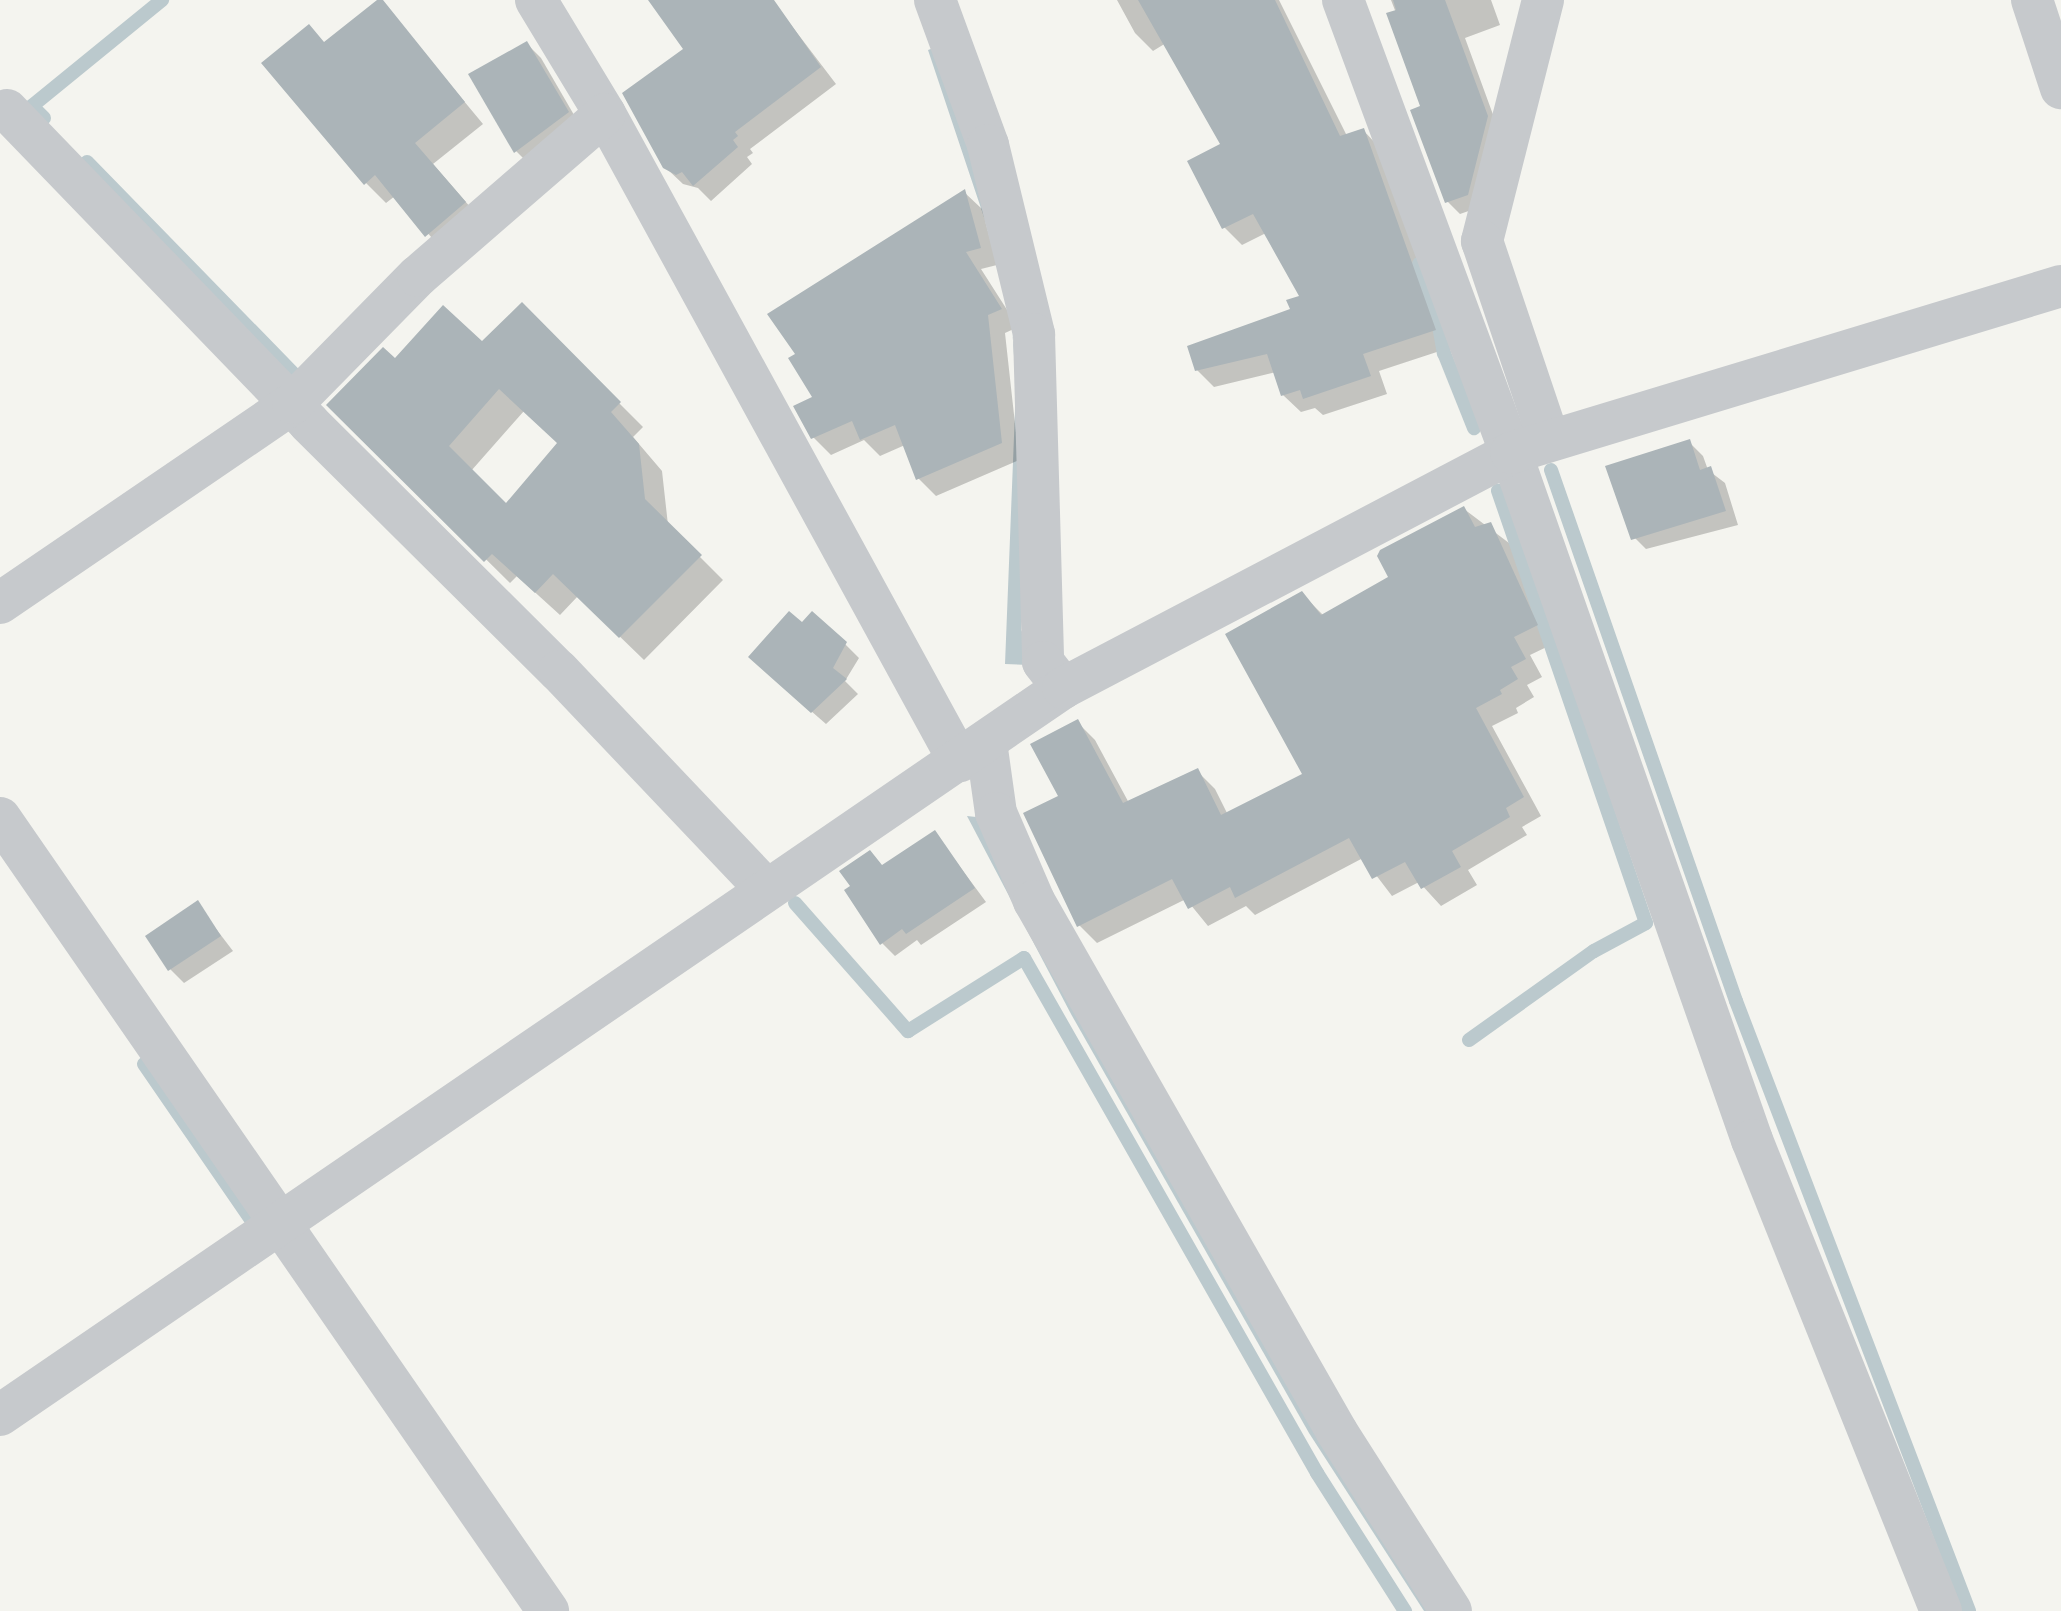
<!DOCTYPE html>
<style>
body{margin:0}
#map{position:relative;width:2061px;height:1611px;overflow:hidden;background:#f4f4ef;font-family:"Titillium Web",sans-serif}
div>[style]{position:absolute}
.water>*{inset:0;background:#bbc9cd}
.shadow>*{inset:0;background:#0003}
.stream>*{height:14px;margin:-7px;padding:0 7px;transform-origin:7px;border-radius:7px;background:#bbc9cd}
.building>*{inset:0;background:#abb4b8}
.street>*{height:42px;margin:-21px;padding:0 21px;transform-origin:21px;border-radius:21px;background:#c6c9cc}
span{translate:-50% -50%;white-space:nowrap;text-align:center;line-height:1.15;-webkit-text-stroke:10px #fff;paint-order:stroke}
</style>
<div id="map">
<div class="water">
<i style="clip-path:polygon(939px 46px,996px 207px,1028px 452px,1021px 630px,1029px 643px,1030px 665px,1005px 664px,1016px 386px,1012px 326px,1003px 274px,928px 50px)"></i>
<i style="clip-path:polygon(967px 816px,985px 818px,1436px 1611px,1424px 1611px,1309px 1433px,1071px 1014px)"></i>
</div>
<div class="shadow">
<i style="clip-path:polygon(380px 0,483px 124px,433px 164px,484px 223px,447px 255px,395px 196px,386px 203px,366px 183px,325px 44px)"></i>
<i style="clip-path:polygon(650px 0,772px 0,836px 84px,750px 149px,753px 153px,747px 157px,752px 164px,711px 201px,698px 188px,683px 184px,665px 167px,685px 51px)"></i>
<i style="clip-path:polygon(1117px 0,1279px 0,1347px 136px,1363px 130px,1380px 148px,1452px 347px,1379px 371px,1387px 394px,1323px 415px,1315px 408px,1301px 412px,1283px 395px,1276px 372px,1214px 387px,1197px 370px,1293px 311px,1302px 297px,1266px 233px,1242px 245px,1224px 227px,1223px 145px,1166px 43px,1153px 51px,1135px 33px)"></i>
<i style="clip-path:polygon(1391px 0,1491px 0,1500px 25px,1465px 38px,1499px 131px,1480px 207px,1460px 214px,1447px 201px,1445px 140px)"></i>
<i style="clip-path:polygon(527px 44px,541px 58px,581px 127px,530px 165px,516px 151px,472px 75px)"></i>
<i style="clip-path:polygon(964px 192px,982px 209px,997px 265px,981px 269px,1018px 327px,1005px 333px,1019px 460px,936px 496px,918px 478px,905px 445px,880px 456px,864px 440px,831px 455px,813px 437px,816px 398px)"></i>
<i style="clip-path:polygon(evenodd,522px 306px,643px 427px,633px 437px,662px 471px,668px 525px,723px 580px,644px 660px,578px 596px,560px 615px,517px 576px,510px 583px,330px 405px,395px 362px,482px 345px,522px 306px,524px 411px,560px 444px,507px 507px,471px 471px,524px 411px)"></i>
<i style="clip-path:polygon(1689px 442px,1703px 456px,1708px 470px,1725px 483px,1738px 525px,1646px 549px,1631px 534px)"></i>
<i style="clip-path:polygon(1464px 509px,1509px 543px,1555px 643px,1530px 655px,1542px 677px,1527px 685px,1534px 697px,1516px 708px,1518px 713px,1492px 726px,1541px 816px,1522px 827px,1527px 835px,1468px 870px,1477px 885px,1441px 906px,1419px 882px,1392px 896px,1363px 858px,1255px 915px,1246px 906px,1208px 926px,1186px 899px,1097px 943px,1079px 925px,1061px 798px,1077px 722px,1095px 740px,1129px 803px,1197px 771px,1215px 789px,1228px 815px,1306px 775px,1302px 594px,1324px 616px,1392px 578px)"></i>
<i style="clip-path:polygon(803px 625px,845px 644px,859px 658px,845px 681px,858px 694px,826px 724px,764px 670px)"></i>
<i style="clip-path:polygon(935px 833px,986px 902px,921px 945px,917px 940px,895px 956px,882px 943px,884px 867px)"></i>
<i style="clip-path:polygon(197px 904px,233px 951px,184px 983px,170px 969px)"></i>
</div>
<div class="stream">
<i style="left:44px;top:118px;width:17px;rotate:-135deg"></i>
<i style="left:32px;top:106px;width:168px;rotate:-39.2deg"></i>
<i style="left:87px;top:162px;width:305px;rotate:45.7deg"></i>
<i style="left:1419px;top:264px;width:59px;rotate:71.3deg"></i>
<i style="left:1438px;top:320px;width:34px;rotate:80deg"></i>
<i style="left:1444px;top:353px;width:81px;rotate:68.2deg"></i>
<i style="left:1551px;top:470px;width:562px;rotate:70.79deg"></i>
<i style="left:1736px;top:1001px;width:653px;rotate:69.09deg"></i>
<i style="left:795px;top:903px;width:171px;rotate:48.6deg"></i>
<i style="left:908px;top:1031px;width:137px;rotate:-32.2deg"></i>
<i style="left:1024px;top:958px;width:593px;rotate:60.36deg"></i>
<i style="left:1317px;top:1473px;width:164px;rotate:57.5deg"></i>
<i style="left:1469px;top:1040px;width:153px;rotate:-35.5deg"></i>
<i style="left:1594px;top:951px;width:59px;rotate:-28.3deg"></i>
<i style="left:1646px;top:923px;width:457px;rotate:-108.9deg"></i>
<i style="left:144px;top:1064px;width:194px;rotate:55.5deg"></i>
</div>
<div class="building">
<i style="clip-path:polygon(377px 0,383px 0,465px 102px,415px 143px,466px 202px,425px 237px,375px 175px,364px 185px,261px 63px,309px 24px,324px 42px)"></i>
<i style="clip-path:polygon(648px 0,774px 0,821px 67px,735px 132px,738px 136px,733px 140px,738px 147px,693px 186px,682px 172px,676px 175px,663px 168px,622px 93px,683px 49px)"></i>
<i style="clip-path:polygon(1138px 0,1275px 0,1340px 136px,1364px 128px,1436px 330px,1363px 354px,1371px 376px,1303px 399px,1300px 390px,1281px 396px,1267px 354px,1195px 371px,1187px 346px,1290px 309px,1286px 300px,1299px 296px,1253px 214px,1222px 229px,1187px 161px,1220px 144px)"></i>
<i style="clip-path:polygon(1393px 0,1445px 0,1488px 116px,1468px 195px,1445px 203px,1410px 110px,1420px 106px,1386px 13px,1396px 10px)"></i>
<i style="clip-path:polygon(527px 41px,569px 112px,514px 153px,468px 74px)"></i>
<i style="clip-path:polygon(965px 189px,981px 248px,966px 252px,1002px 309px,988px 315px,1002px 443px,916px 480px,895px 425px,860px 440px,852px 421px,811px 439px,793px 406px,812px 397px,788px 358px,795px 354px,767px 314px)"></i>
<i style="clip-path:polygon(evenodd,522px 302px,621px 402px,611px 412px,639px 444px,645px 499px,702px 555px,619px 638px,553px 574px,535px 593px,492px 554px,484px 562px,326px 405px,383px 347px,395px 358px,443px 305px,482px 341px,522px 302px,499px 389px,557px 443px,506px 503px,449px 446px,499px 389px)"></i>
<i style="clip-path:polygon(1690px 439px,1700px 470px,1711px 466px,1726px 511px,1631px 540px,1605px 466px)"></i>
<i style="clip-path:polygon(1464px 506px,1475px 527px,1491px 522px,1538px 625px,1514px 637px,1526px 659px,1511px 667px,1518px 679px,1500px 690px,1502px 694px,1476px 708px,1524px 797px,1506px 808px,1510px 817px,1452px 851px,1461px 867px,1421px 889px,1405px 862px,1372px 879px,1349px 838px,1235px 898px,1230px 887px,1188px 909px,1172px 879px,1077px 927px,1023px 813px,1058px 796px,1030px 744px,1078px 719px,1123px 803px,1198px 768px,1221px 815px,1302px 774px,1225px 634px,1302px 591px,1321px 615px,1388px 577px,1377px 556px,1380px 550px)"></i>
<i style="clip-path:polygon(789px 611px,802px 622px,812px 611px,847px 642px,833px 668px,847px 679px,811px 713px,748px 657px)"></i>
<i style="clip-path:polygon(935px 830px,975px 888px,906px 934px,902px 929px,880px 945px,844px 890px,850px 886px,839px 871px,870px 850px,882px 865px)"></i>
<i style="clip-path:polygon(198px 900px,221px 936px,168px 971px,145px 936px)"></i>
</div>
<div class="street">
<i style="left:536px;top:0;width:133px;rotate:58.8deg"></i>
<i style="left:605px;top:114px;width:738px;rotate:61.32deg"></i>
<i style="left:935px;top:0;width:154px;rotate:69.9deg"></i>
<i style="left:988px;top:145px;width:195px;rotate:76.3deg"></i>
<i style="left:1034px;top:334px;width:328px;rotate:88.4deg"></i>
<i style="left:1043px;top:662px;width:33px;rotate:52deg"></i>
<i style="left:1343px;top:0;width:483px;rotate:69.7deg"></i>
<i style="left:1511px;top:453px;width:728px;rotate:70.67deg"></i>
<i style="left:1752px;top:1140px;width:508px;rotate:68.14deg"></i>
<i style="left:1543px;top:0;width:249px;rotate:104.2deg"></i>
<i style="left:1482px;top:241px;width:210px;rotate:71.4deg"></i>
<i style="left:2032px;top:0;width:93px;rotate:71.8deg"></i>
<i style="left:7px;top:110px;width:435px;rotate:46deg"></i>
<i style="left:309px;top:423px;width:352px;rotate:44.8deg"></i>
<i style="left:559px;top:671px;width:301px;rotate:46.5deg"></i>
<i style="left:0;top:603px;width:355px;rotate:-34.3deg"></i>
<i style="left:293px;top:403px;width:178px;rotate:-45.5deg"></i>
<i style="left:418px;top:276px;width:247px;rotate:-40.9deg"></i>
<i style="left:986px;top:742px;width:72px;rotate:82deg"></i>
<i style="left:996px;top:813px;width:96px;rotate:66.6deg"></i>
<i style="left:1034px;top:901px;width:611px;rotate:60.29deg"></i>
<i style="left:1337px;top:1432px;width:212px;rotate:57.5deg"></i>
<i style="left:0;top:818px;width:964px;rotate:55.35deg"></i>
<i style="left:0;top:1415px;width:1288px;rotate:-34.37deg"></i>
<i style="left:1063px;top:688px;width:506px;rotate:-27.68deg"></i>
<i style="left:1511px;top:453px;width:575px;rotate:-16.89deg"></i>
</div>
</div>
